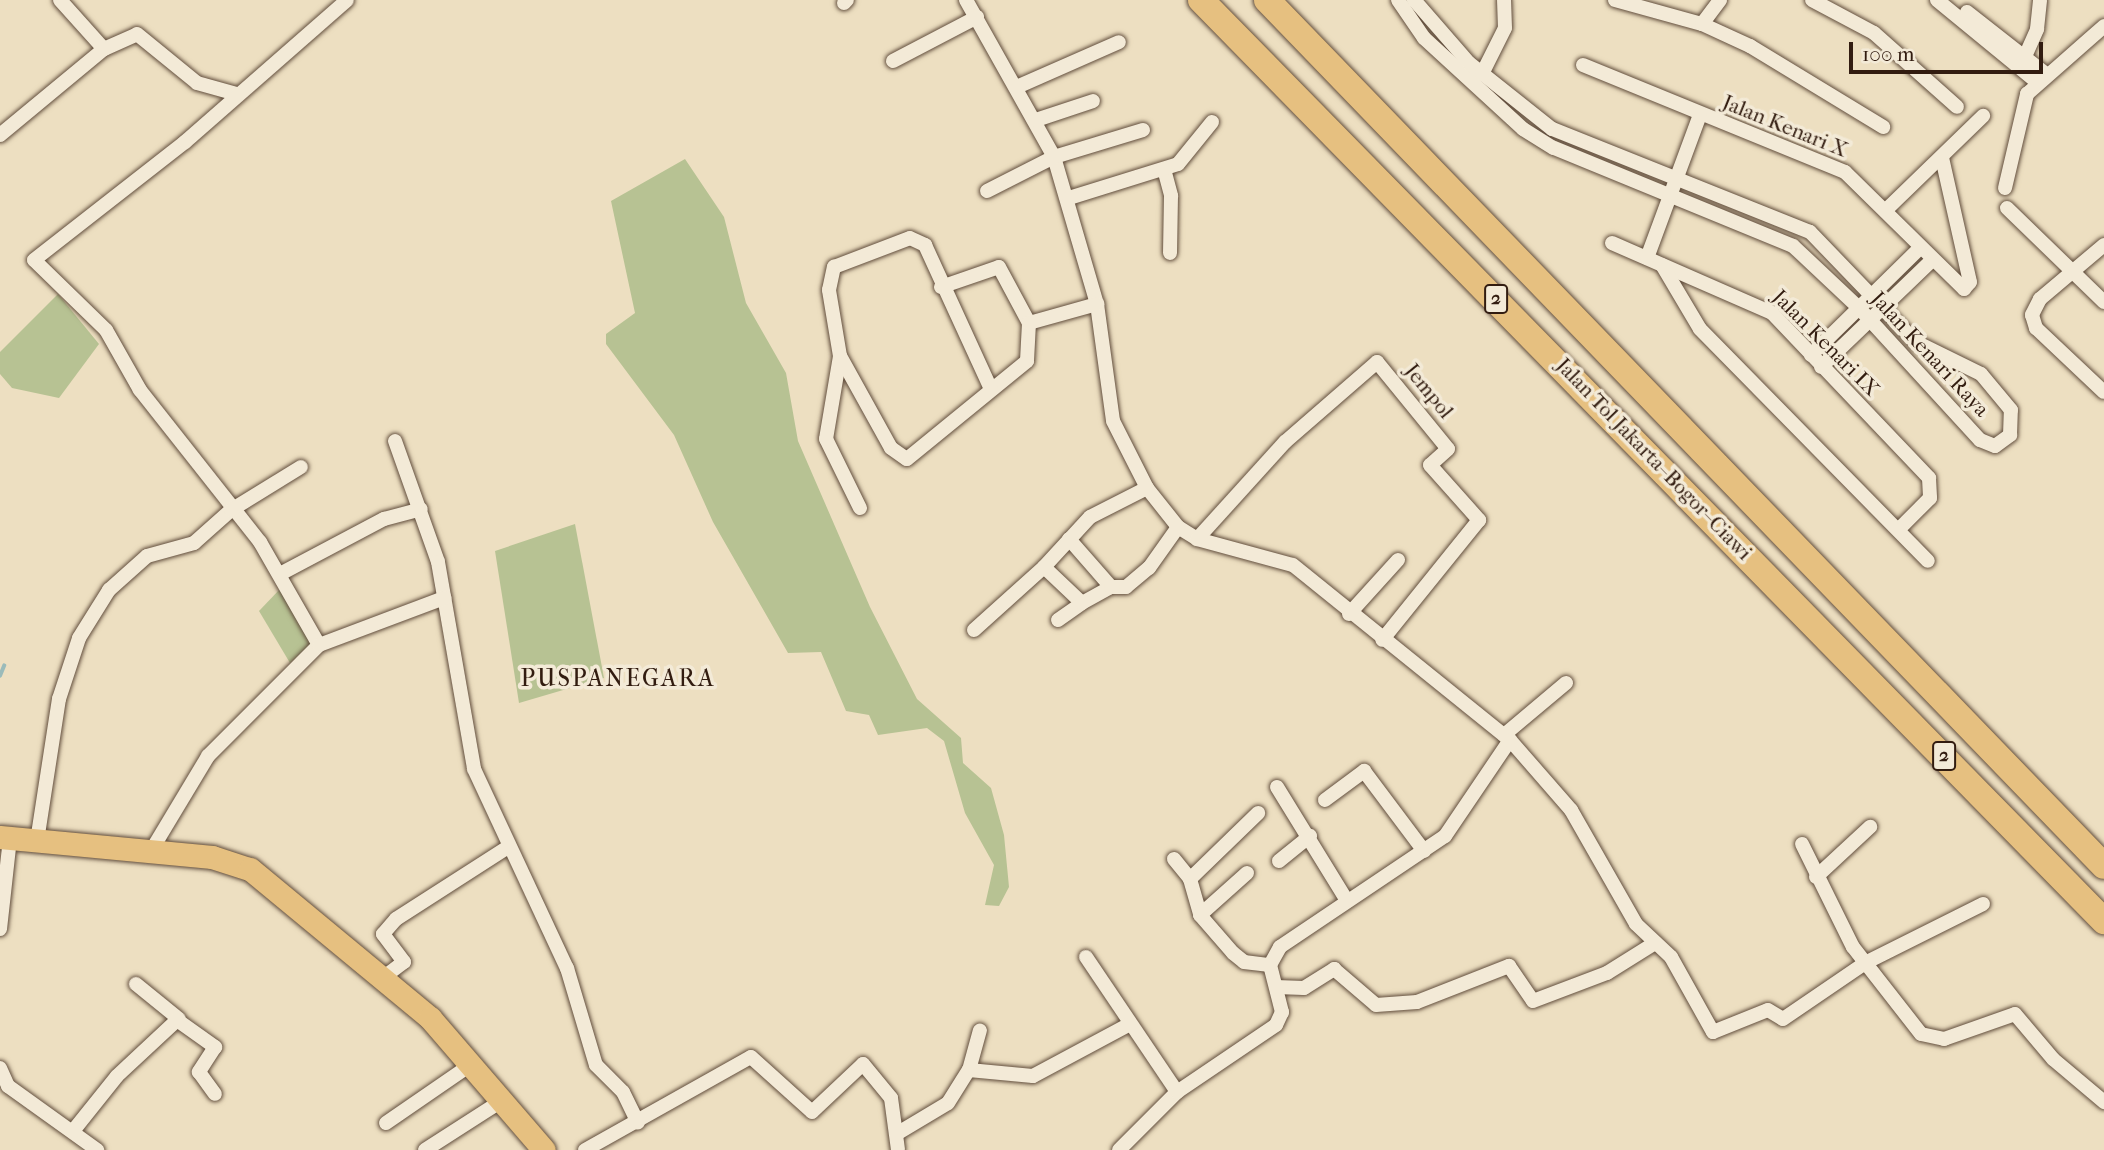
<!DOCTYPE html>
<meta charset="utf-8">
<style>
body{margin:0}
#map{position:relative;width:2104px;height:1150px;overflow:hidden;background:#eddfc1;font-family:"IM FELL French Canon",serif}
div>[style]{position:absolute}
.green>*{inset:0;background:#b7c293}
.stream>*{height:3.5px;margin:-1.75px;padding:0 1.75px;transform-origin:1.75px;border-radius:1.75px;background:#9bbbba}
.roads{filter:drop-shadow(0 0 2px #614d3c) drop-shadow(0 0 2px #614d3c)}
.minor>*{height:14px;margin:-7px;padding:0 7px;transform-origin:7px;border-radius:7px;background:#f3ead7}
.primary>*{height:23px;margin:-11.5px;padding:0 11.5px;transform-origin:11.5px;border-radius:11.5px;background:#e6c080}
.motorway>*{height:26px;margin:-13px;padding:0 13px;transform-origin:13px;border-radius:13px;background:#e6c080}
span{translate:-50% -50%;white-space:nowrap;text-align:center;line-height:1.15;-webkit-text-stroke:7px #f3ead7;paint-order:stroke}
.shield-label span{padding:2px 5px;background:#f3ead7;border:2px solid;border-radius:5px;-webkit-text-stroke-width:0}
.shield-label{font-size:19px;color:#321c10;font-weight:700}
.street-label{font-size:21px;color:#321c10}
.quarter-label{font-size:24px;color:#321c10;letter-spacing:2px}
.scale{position:absolute;left:1849px;top:42px;width:194px;height:32px;box-sizing:border-box;border:4px solid #321c10;border-top:0;padding-left:9px;font-size:21px;line-height:24px;white-space:nowrap;color:#321c10;-webkit-text-stroke:5px #f3ead7;paint-order:stroke}
</style>
<div id="map">
<div class="green">
<i style="clip-path:polygon(685px 159px,724px 217px,746px 303px,786px 373px,798px 441px,870px 607px,917px 699px,961px 738px,963px 763px,991px 788px,1004px 835px,1009px 887px,999px 906px,985px 905px,994px 865px,965px 813px,944px 741px,927px 728px,878px 735px,869px 715px,846px 711px,821px 652px,788px 653px,713px 522px,674px 435px,606px 344px,606px 334px,635px 313px,611px 201px)"></i>
<i style="clip-path:polygon(58px 294px,99px 344px,59px 398px,12px 388px,0 374px,0 352px)"></i>
<i style="clip-path:polygon(575px 524px,604px 678px,519px 703px,495px 551px)"></i>
<i style="clip-path:polygon(280px 589px,312px 643px,290px 663px,259px 611px)"></i>
</div>
<div class="stream">
<i style="left:0;top:676px;width:11px;rotate:-68deg"></i>
</div>
<div class="roads">
<div class="minor">
<i style="left:60px;top:0;width:66px;rotate:48.1deg"></i>
<i style="left:104px;top:49px;width:36px;rotate:-24deg"></i>
<i style="left:137px;top:34px;width:77px;rotate:39.2deg"></i>
<i style="left:197px;top:83px;width:41px;rotate:15.4deg"></i>
<i style="left:966px;top:0;width:180px;rotate:60.7deg"></i>
<i style="left:1054px;top:157px;width:153px;rotate:73.7deg"></i>
<i style="left:1097px;top:304px;width:118px;rotate:82.2deg"></i>
<i style="left:1113px;top:421px;width:75px;rotate:63.1deg"></i>
<i style="left:1147px;top:488px;width:50px;rotate:51.5deg"></i>
<i style="left:1178px;top:527px;width:22px;rotate:32deg"></i>
<i style="left:1197px;top:539px;width:99px;rotate:15.2deg"></i>
<i style="left:1293px;top:565px;width:279px;rotate:38.9deg"></i>
<i style="left:1510px;top:740px;width:116px;rotate:124.1deg"></i>
<i style="left:1445px;top:836px;width:199px;rotate:146.1deg"></i>
<i style="left:1280px;top:947px;width:21px;rotate:119deg"></i>
<i style="left:1270px;top:965px;width:49px;rotate:75.7deg"></i>
<i style="left:1282px;top:1012px;width:14px;rotate:115deg"></i>
<i style="left:1276px;top:1025px;width:120px;rotate:145.9deg"></i>
<i style="left:1177px;top:1092px;width:82px;rotate:135deg"></i>
<i style="left:1398px;top:0;width:46px;rotate:55.6deg"></i>
<i style="left:1424px;top:38px;width:134px;rotate:42.6deg"></i>
<i style="left:1523px;top:129px;width:36px;rotate:32deg"></i>
<i style="left:1554px;top:148px;width:258px;rotate:22.3deg"></i>
<i style="left:1793px;top:246px;width:91px;rotate:43.2deg"></i>
<i style="left:1859px;top:308px;width:179px;rotate:47.5deg"></i>
<i style="left:1980px;top:440px;width:16px;rotate:22deg"></i>
<i style="left:1995px;top:446px;width:19px;rotate:-36deg"></i>
<i style="left:2010px;top:435px;width:25px;rotate:-88deg"></i>
<i style="left:2011px;top:410px;width:47px;rotate:-129.8deg"></i>
<i style="left:1981px;top:374px;width:72px;rotate:-153.8deg"></i>
<i style="left:1916px;top:342px;width:153px;rotate:-133.9deg"></i>
<i style="left:1810px;top:232px;width:278px;rotate:-158.2deg"></i>
<i style="left:1552px;top:129px;width:106px;rotate:-141.5deg"></i>
<i style="left:1469px;top:63px;width:84px;rotate:-131.1deg"></i>
<i style="left:1615px;top:0;width:90px;rotate:15.4deg"></i>
<i style="left:1702px;top:24px;width:53px;rotate:24.6deg"></i>
<i style="left:1750px;top:46px;width:156px;rotate:31.3deg"></i>
<i style="left:1812px;top:0;width:70px;rotate:28deg"></i>
<i style="left:1874px;top:33px;width:111px;rotate:41.7deg"></i>
<i style="left:1937px;top:0;width:129px;rotate:39.4deg"></i>
<i style="left:844px;top:3px;width:4px;rotate:-45deg"></i>
<i style="left:1967px;top:12px;width:100px;rotate:38.1deg"></i>
<i style="left:1702px;top:24px;width:30px;rotate:-53deg"></i>
<i style="left:893px;top:61px;width:95px;rotate:-27.6deg"></i>
<i style="left:2023px;top:61px;width:35px;rotate:-66deg"></i>
<i style="left:2037px;top:29px;width:29px;rotate:-84deg"></i>
<i style="left:1583px;top:65px;width:283px;rotate:22.2deg"></i>
<i style="left:1845px;top:172px;width:167px;rotate:44.5deg"></i>
<i style="left:1964px;top:289px;width:9px;rotate:-49deg"></i>
<i style="left:1970px;top:282px;width:127px;rotate:-102.7deg"></i>
<i style="left:1482px;top:74px;width:51px;rotate:-63.4deg"></i>
<i style="left:1505px;top:28px;width:28px;rotate:-92deg"></i>
<i style="left:1019px;top:86px;width:109px;rotate:-23.7deg"></i>
<i style="left:1036px;top:120px;width:60px;rotate:-18.4deg"></i>
<i style="left:0;top:135px;width:135px;rotate:-39.6deg"></i>
<i style="left:1164px;top:169px;width:28px;rotate:75deg"></i>
<i style="left:1171px;top:196px;width:57px;rotate:91deg"></i>
<i style="left:2005px;top:188px;width:97px;rotate:-76.8deg"></i>
<i style="left:2027px;top:94px;width:103px;rotate:-41.4deg"></i>
<i style="left:987px;top:191px;width:75px;rotate:-26.9deg"></i>
<i style="left:1054px;top:157px;width:93px;rotate:-16.9deg"></i>
<i style="left:1069px;top:198px;width:114px;rotate:-17.3deg"></i>
<i style="left:1178px;top:164px;width:54px;rotate:-51deg"></i>
<i style="left:2007px;top:208px;width:135px;rotate:44.1deg"></i>
<i style="left:1887px;top:209px;width:134px;rotate:-44.1deg"></i>
<i style="left:1612px;top:243px;width:175px;rotate:23.6deg"></i>
<i style="left:1772px;top:313px;width:228px;rotate:46.4deg"></i>
<i style="left:1929px;top:478px;width:20px;rotate:87deg"></i>
<i style="left:1930px;top:498px;width:44px;rotate:135deg"></i>
<i style="left:2104px;top:245px;width:84px;rotate:139.8deg"></i>
<i style="left:2040px;top:299px;width:18px;rotate:117deg"></i>
<i style="left:2032px;top:315px;width:14px;rotate:73deg"></i>
<i style="left:2036px;top:328px;width:93px;rotate:43.3deg"></i>
<i style="left:1647px;top:258px;width:153px;rotate:-69.7deg"></i>
<i style="left:1662px;top:265px;width:74px;rotate:59.3deg"></i>
<i style="left:1700px;top:329px;width:325px;rotate:45.5deg"></i>
<i style="left:941px;top:287px;width:61px;rotate:-19deg"></i>
<i style="left:999px;top:267px;width:64px;rotate:61.8deg"></i>
<i style="left:1811px;top:355px;width:153px;rotate:-44.5deg"></i>
<i style="left:840px;top:356px;width:105px;rotate:61deg"></i>
<i style="left:891px;top:448px;width:19px;rotate:35deg"></i>
<i style="left:907px;top:459px;width:155px;rotate:-39.2deg"></i>
<i style="left:1027px;top:361px;width:38px;rotate:-87deg"></i>
<i style="left:1029px;top:323px;width:71px;rotate:-15.6deg"></i>
<i style="left:1821px;top:367px;width:153px;rotate:-43.9deg"></i>
<i style="left:395px;top:441px;width:128px;rotate:70.4deg"></i>
<i style="left:438px;top:562px;width:210px;rotate:80.1deg"></i>
<i style="left:474px;top:769px;width:220px;rotate:65deg"></i>
<i style="left:567px;top:968px;width:101px;rotate:73.4deg"></i>
<i style="left:596px;top:1065px;width:38px;rotate:45deg"></i>
<i style="left:623px;top:1092px;width:34px;rotate:64deg"></i>
<i style="left:860px;top:508px;width:77px;rotate:-116.2deg"></i>
<i style="left:826px;top:439px;width:84px;rotate:-80.4deg"></i>
<i style="left:840px;top:356px;width:67px;rotate:-99.5deg"></i>
<i style="left:829px;top:290px;width:24px;rotate:-78deg"></i>
<i style="left:834px;top:267px;width:81px;rotate:-20.9deg"></i>
<i style="left:910px;top:238px;width:17px;rotate:25deg"></i>
<i style="left:925px;top:245px;width:158px;rotate:65.4deg"></i>
<i style="left:1069px;top:539px;width:64px;rotate:48.8deg"></i>
<i style="left:1197px;top:539px;width:131px;rotate:-47.8deg"></i>
<i style="left:1285px;top:442px;width:122px;rotate:-41deg"></i>
<i style="left:1377px;top:362px;width:112px;rotate:50.8deg"></i>
<i style="left:1448px;top:449px;width:24px;rotate:138deg"></i>
<i style="left:1430px;top:465px;width:74px;rotate:48.3deg"></i>
<i style="left:1479px;top:520px;width:154px;rotate:128.9deg"></i>
<i style="left:1044px;top:567px;width:68px;rotate:-47.4deg"></i>
<i style="left:1090px;top:517px;width:64px;rotate:-27deg"></i>
<i style="left:280px;top:574px;width:118px;rotate:-27.9deg"></i>
<i style="left:384px;top:519px;width:38px;rotate:-15deg"></i>
<i style="left:1349px;top:614px;width:73px;rotate:-47.8deg"></i>
<i style="left:1058px;top:620px;width:29px;rotate:-35deg"></i>
<i style="left:974px;top:630px;width:94px;rotate:-42deg"></i>
<i style="left:1044px;top:567px;width:52px;rotate:43.5deg"></i>
<i style="left:1082px;top:603px;width:33px;rotate:-29deg"></i>
<i style="left:1111px;top:587px;width:15px"></i>
<i style="left:1126px;top:587px;width:30px;rotate:-40deg"></i>
<i style="left:1149px;top:568px;width:50px;rotate:-54.7deg"></i>
<i style="left:319px;top:645px;width:119px;rotate:-119.8deg"></i>
<i style="left:260px;top:542px;width:194px;rotate:-128.3deg"></i>
<i style="left:140px;top:390px;width:69px;rotate:-119.5deg"></i>
<i style="left:106px;top:330px;width:100px;rotate:-135.8deg"></i>
<i style="left:34px;top:260px;width:192px;rotate:-38deg"></i>
<i style="left:185px;top:142px;width:215px;rotate:-41.2deg"></i>
<i style="left:1504px;top:735px;width:81px;rotate:-40deg"></i>
<i style="left:1510px;top:740px;width:93px;rotate:48.9deg"></i>
<i style="left:1571px;top:810px;width:131px;rotate:60.3deg"></i>
<i style="left:1636px;top:924px;width:48px;rotate:43.3deg"></i>
<i style="left:1671px;top:957px;width:86px;rotate:60.8deg"></i>
<i style="left:1713px;top:1032px;width:59px;rotate:-21.8deg"></i>
<i style="left:1768px;top:1010px;width:17px;rotate:31deg"></i>
<i style="left:1783px;top:1019px;width:99px;rotate:-34.3deg"></i>
<i style="left:1865px;top:963px;width:132px;rotate:-26.6deg"></i>
<i style="left:1277px;top:787px;width:132px;rotate:58.4deg"></i>
<i style="left:1325px;top:800px;width:49px;rotate:-36.6deg"></i>
<i style="left:1364px;top:771px;width:100px;rotate:53.1deg"></i>
<i style="left:37px;top:841px;width:144px;rotate:-81.2deg"></i>
<i style="left:59px;top:699px;width:64px;rotate:-71.8deg"></i>
<i style="left:79px;top:638px;width:57px;rotate:-58deg"></i>
<i style="left:109px;top:590px;width:51px;rotate:-41.8deg"></i>
<i style="left:147px;top:556px;width:49px;rotate:-15.5deg"></i>
<i style="left:194px;top:543px;width:50px;rotate:-41.7deg"></i>
<i style="left:231px;top:510px;width:82px;rotate:-31.6deg"></i>
<i style="left:1802px;top:844px;width:115px;rotate:63.7deg"></i>
<i style="left:1853px;top:947px;width:110px;rotate:52deg"></i>
<i style="left:1921px;top:1034px;width:24px;rotate:12deg"></i>
<i style="left:1944px;top:1039px;width:75px;rotate:-19.4deg"></i>
<i style="left:2015px;top:1014px;width:59px;rotate:49.8deg"></i>
<i style="left:2053px;top:1059px;width:67px;rotate:40.1deg"></i>
<i style="left:151px;top:851px;width:111px;rotate:-59deg"></i>
<i style="left:208px;top:756px;width:157px;rotate:-45deg"></i>
<i style="left:319px;top:645px;width:134px;rotate:-20.6deg"></i>
<i style="left:1174px;top:859px;width:26px;rotate:51deg"></i>
<i style="left:1190px;top:879px;width:37px;rotate:74deg"></i>
<i style="left:1200px;top:915px;width:50px;rotate:49deg"></i>
<i style="left:1233px;top:953px;width:14px;rotate:39deg"></i>
<i style="left:1244px;top:962px;width:26px;rotate:7deg"></i>
<i style="left:1279px;top:861px;width:40px;rotate:-39deg"></i>
<i style="left:1816px;top:877px;width:74px;rotate:-42.8deg"></i>
<i style="left:1190px;top:879px;width:95px;rotate:-44.1deg"></i>
<i style="left:1200px;top:915px;width:63px;rotate:-41.8deg"></i>
<i style="left:0;top:929px;width:91px;rotate:-83.7deg"></i>
<i style="left:1086px;top:957px;width:163px;rotate:56deg"></i>
<i style="left:384px;top:977px;width:25px;rotate:-37deg"></i>
<i style="left:404px;top:962px;width:35px;rotate:-127deg"></i>
<i style="left:383px;top:934px;width:20px;rotate:-49deg"></i>
<i style="left:396px;top:919px;width:133px;rotate:-32.7deg"></i>
<i style="left:136px;top:984px;width:55px;rotate:39.1deg"></i>
<i style="left:1276px;top:987px;width:28px;rotate:2deg"></i>
<i style="left:1304px;top:988px;width:36px;rotate:-32deg"></i>
<i style="left:1334px;top:969px;width:55px;rotate:40.6deg"></i>
<i style="left:1376px;top:1005px;width:41px;rotate:-4.2deg"></i>
<i style="left:1417px;top:1002px;width:99px;rotate:-21.4deg"></i>
<i style="left:1509px;top:966px;width:42px;rotate:55.6deg"></i>
<i style="left:1533px;top:1001px;width:79px;rotate:-20.7deg"></i>
<i style="left:1607px;top:973px;width:57px;rotate:-32deg"></i>
<i style="left:0;top:1068px;width:20px;rotate:66deg"></i>
<i style="left:8px;top:1086px;width:110px;rotate:35.7deg"></i>
<i style="left:969px;top:1070px;width:64px;rotate:5.4deg"></i>
<i style="left:1033px;top:1076px;width:108px;rotate:-28.2deg"></i>
<i style="left:386px;top:1123px;width:104px;rotate:-34.5deg"></i>
<i style="left:73px;top:1131px;width:70px;rotate:-51.3deg"></i>
<i style="left:117px;top:1076px;width:82px;rotate:-43deg"></i>
<i style="left:177px;top:1020px;width:47px;rotate:35.4deg"></i>
<i style="left:215px;top:1047px;width:30px;rotate:123deg"></i>
<i style="left:199px;top:1072px;width:27px;rotate:54deg"></i>
<i style="left:898px;top:1133px;width:58px;rotate:-31deg"></i>
<i style="left:948px;top:1103px;width:39px;rotate:-58deg"></i>
<i style="left:969px;top:1070px;width:41px;rotate:-74.6deg"></i>
<i style="left:425px;top:1150px;width:93px;rotate:-32.7deg"></i>
<i style="left:585px;top:1150px;width:190px;rotate:-29.3deg"></i>
<i style="left:751px;top:1057px;width:82px;rotate:42deg"></i>
<i style="left:812px;top:1112px;width:70px;rotate:-43.3deg"></i>
<i style="left:863px;top:1064px;width:44px;rotate:50.5deg"></i>
<i style="left:891px;top:1098px;width:52px;rotate:82.3deg"></i>
</div>
<div class="primary">
<i style="left:0;top:837px;width:213px;rotate:5.4deg"></i>
<i style="left:212px;top:857px;width:40px;rotate:18deg"></i>
<i style="left:250px;top:869px;width:234px;rotate:39.6deg"></i>
<i style="left:430px;top:1018px;width:174px;rotate:49.2deg"></i>
</div>
<div class="motorway">
<i style="left:1201px;top:0;width:1290px;rotate:45.57deg"></i>
<i style="left:1267px;top:0;width:1204px;rotate:45.98deg"></i>
</div>
</div>
<div class="shield-label">
<span style="left:1496px;top:299px">2</span>
<span style="left:1944px;top:756px">2</span>
</div>
<div class="street-label">
<span style="left:1785px;top:126px;rotate:22deg">Jalan Kenari X</span>
<span style="left:1826px;top:343px;rotate:45deg">Jalan Kenari IX</span>
<span style="left:1930px;top:354px;rotate:47deg">Jalan Kenari Raya</span>
<span style="left:1429px;top:391px;rotate:51deg">Jempol</span>
<span style="left:1654px;top:459px;rotate:46deg">Jalan Tol Jakarta–Bogor–Ciawi</span>
</div>
<div class="quarter-label">
<span style="left:618px;top:679px">PUSPANEGARA</span>
</div>
<div class="scale">100 m</div>
</div>
